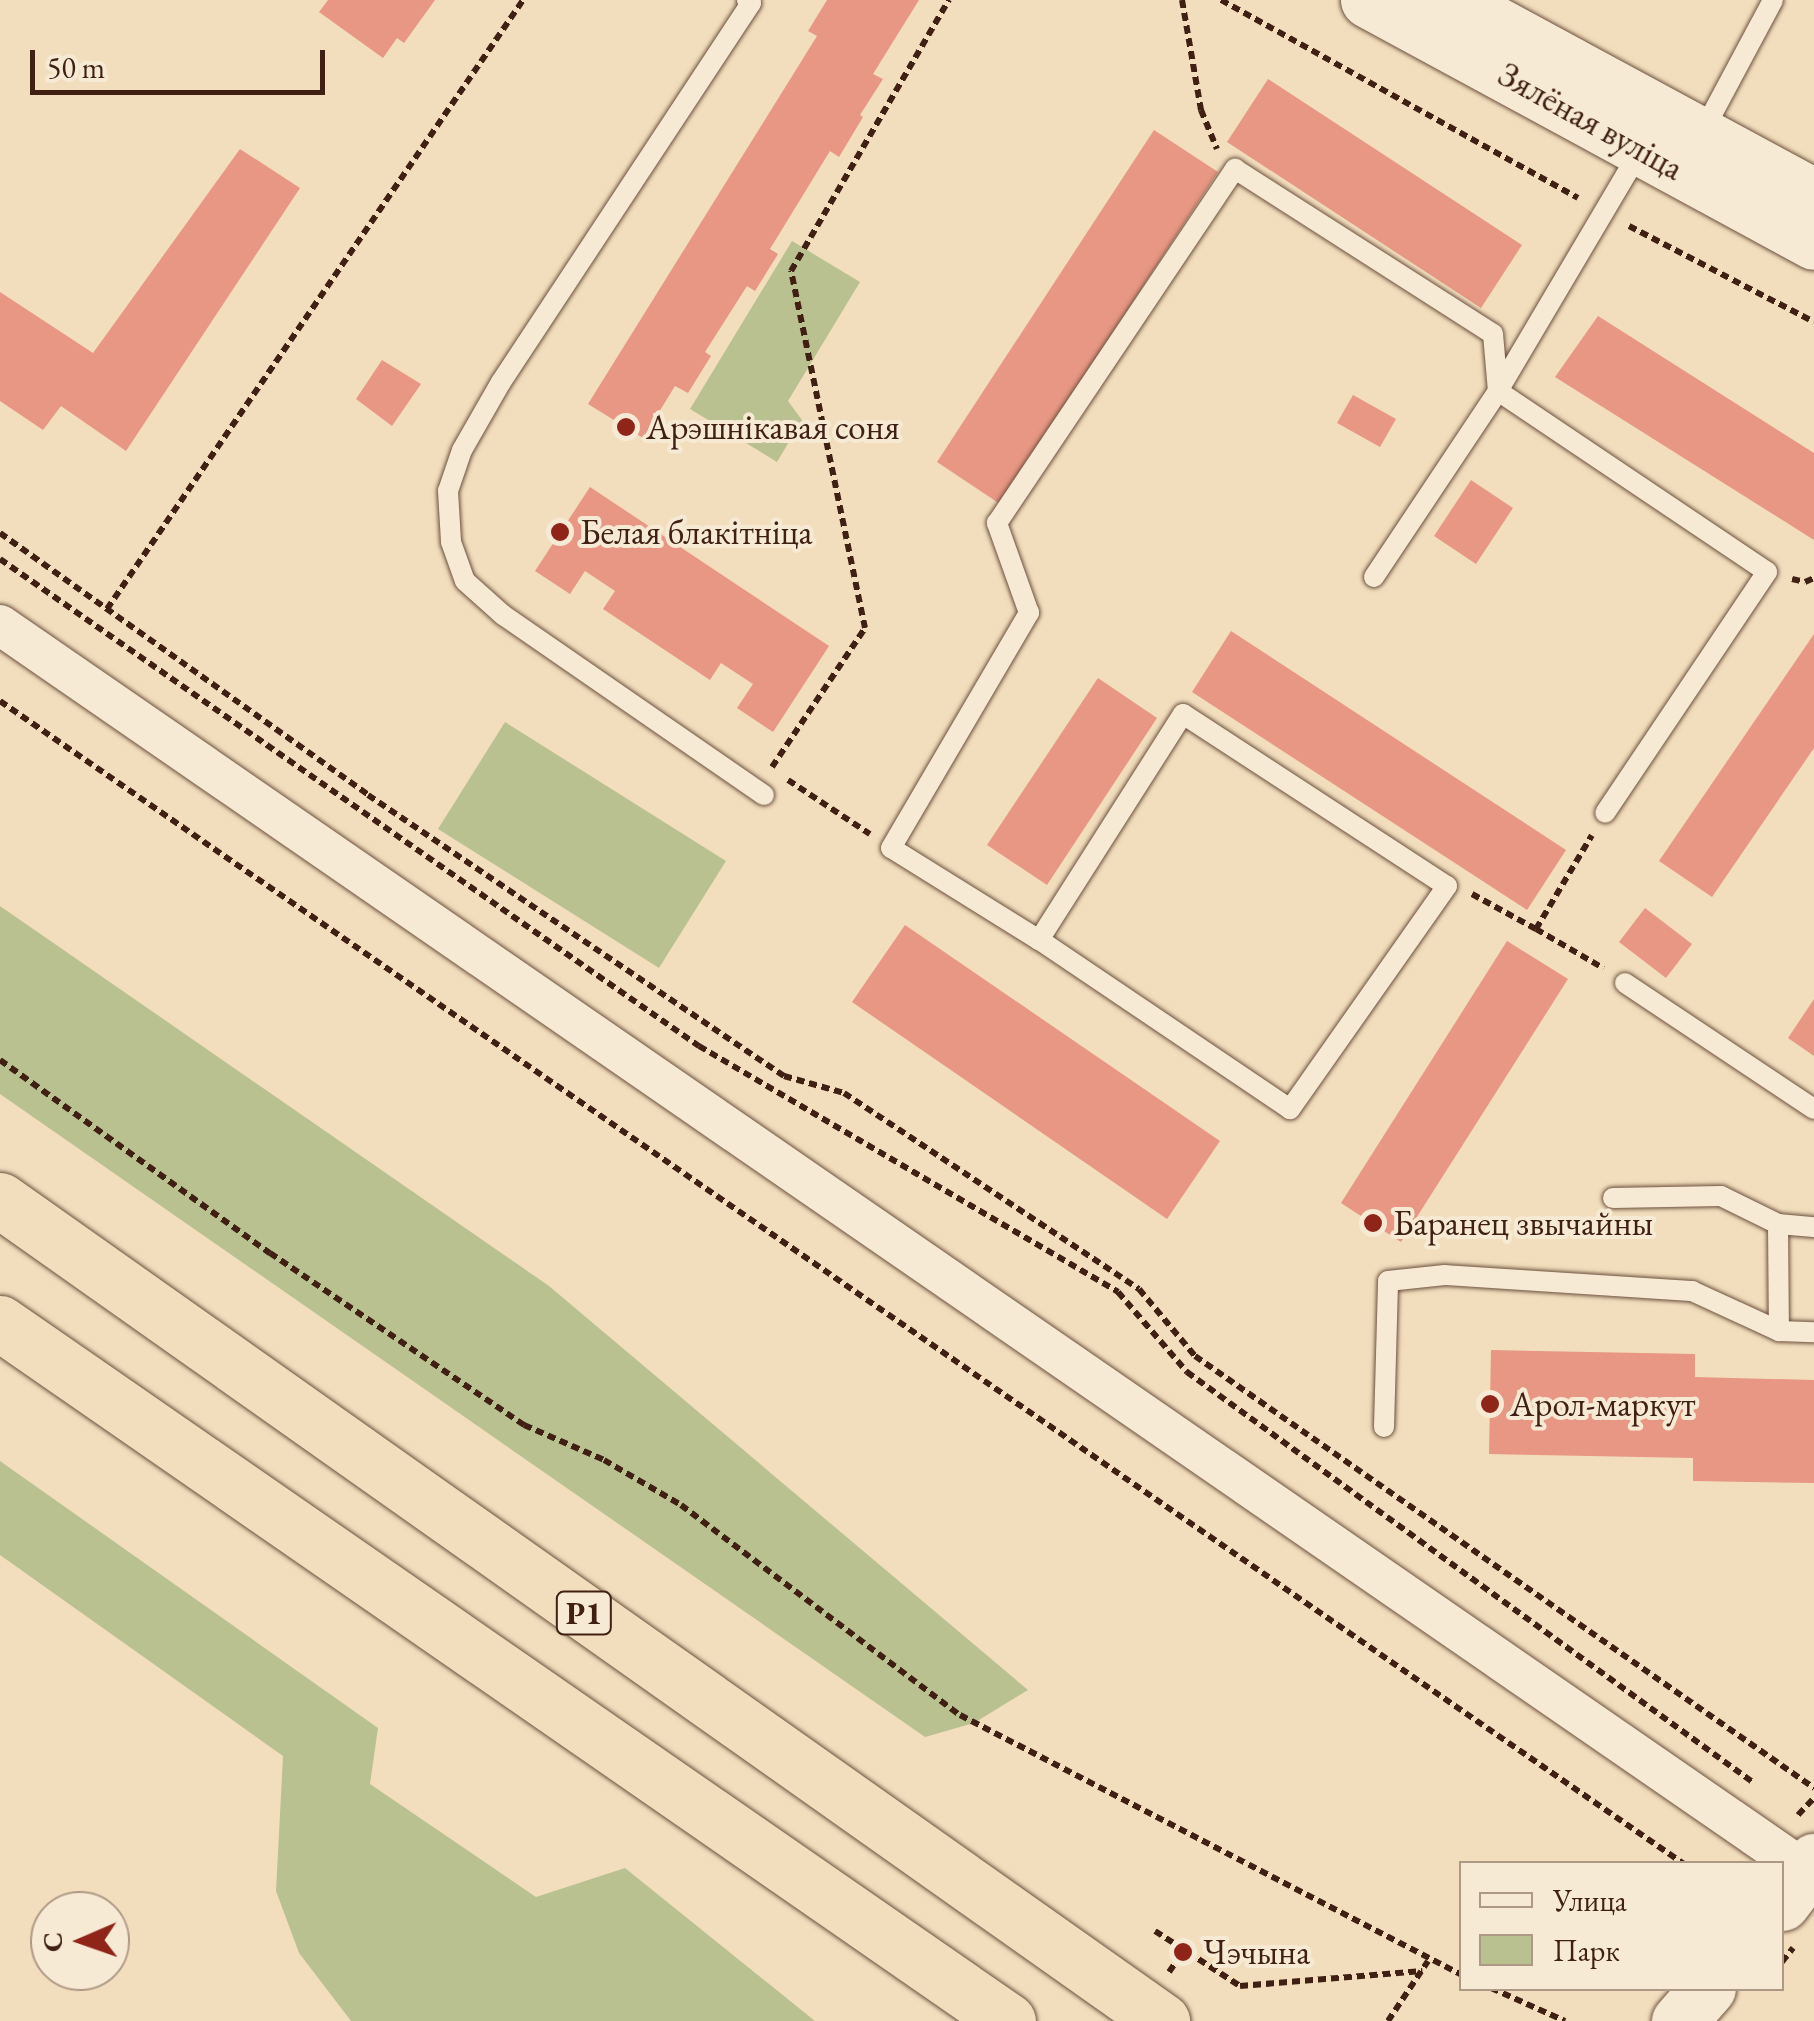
<!DOCTYPE html>
<meta charset="utf-8">
<style>
body{margin:0}
#map{position:relative;width:1814px;height:2021px;overflow:hidden;background:#f2debd;font-family:"EB Garamond",serif}
div>[style]{position:absolute}
.green>*{inset:0;background:#bac191}
.building>*{inset:0;background:#e79783}
.path>*{height:6px;margin-top:-3px;transform-origin:0;background:repeating-linear-gradient(90deg,#402013 0 8px,transparent 0 13px)}
.roads{filter:drop-shadow(0 0 2px #6c503e) drop-shadow(0 0 2px #6c503e)}
.lane>*{height:20px;margin:-10px;padding:0 10px;transform-origin:10px;border-radius:10px;background:#f7ead4}
.street>*{height:40px;margin:-20px;padding:0 20px;transform-origin:20px;border-radius:20px;background:#f7ead4}
.secondary>*{height:55px;margin:-27.5px;padding:0 27.5px;transform-origin:27.5px;border-radius:27.5px;background:#f7ead4}
.highway>*{height:55px;margin:-27.5px;padding:0 27.5px;transform-origin:27.5px;border-radius:27.5px;background:#f2debd}
.dots>*{width:28px;height:28px;translate:-50% -50%;box-sizing:border-box;border:5px solid #f7ead4;border-radius:50%}
span{translate:-50% -50%;white-space:nowrap;text-align:center;line-height:1.15;-webkit-text-stroke:8px #f7ead4;paint-order:stroke}
.shield-label span{padding:2px 8px;background:#f7ead4;border:2px solid;border-radius:8px;-webkit-text-stroke-width:0}
.shield-label{font-size:32px;color:#402013;font-weight:700}
.street-label{font-size:35px;color:#402013}
.poi-label{font-size:35px;color:#402013}
.left{translate:0 -50%;text-align:left}
.legend{position:absolute;left:1459px;top:1861px;width:325px;height:130px;box-sizing:border-box;background:#f7ead4;border:2px solid #ae9987;margin:0;padding:12px 18px;list-style:none;font-size:30px;color:#402013}
.legend li{display:flex;align-items:center;gap:20px;height:50px}
.legend b{width:50px;border:2px solid #ae9987}
.north{position:absolute;left:30px;top:1891px;width:100px;height:100px;box-sizing:border-box;background:#f7ead4;border:2px solid #ae9987;border-radius:50%;rotate:268deg;font-size:28px;font-weight:700;line-height:40px;text-align:center;color:#402013}
.north::after{content:'';display:block;margin:auto;width:35px;height:45px;background:#8f2418;clip-path:polygon(50% 0,100% 100%,50% 72%,0 100%)}
.scale{position:absolute;left:30px;top:50px;width:295px;height:45px;box-sizing:border-box;border:5px solid #402013;border-top:0;padding-left:12px;font-size:30px;line-height:35px;white-space:nowrap;color:#402013;-webkit-text-stroke:8px #f7ead4;paint-order:stroke}
</style>
<div id="map">
<div class="green">
<i style="clip-path:polygon(792px 241px,860px 282px,788px 401px,802px 420px,777px 462px,690px 409px)"></i>
<i style="clip-path:polygon(505px 722px,726px 861px,659px 968px,438px 829px)"></i>
<i style="clip-path:polygon(0 906px,549px 1286px,1028px 1690px,974px 1723px,925px 1737px,0 1094px)"></i>
<i style="clip-path:polygon(0 1461px,378px 1728px,370px 1784px,536px 1897px,625px 1868px,815px 2021px,351px 2021px,299px 1953px,276px 1891px,283px 1756px,0 1555px)"></i>
</div>
<div class="building">
<i style="clip-path:polygon(328px 0,435px 0,404px 43px,397px 38px,383px 58px,319px 12px)"></i>
<i style="clip-path:polygon(827px 0,919px 0,873px 74px,883px 79px,860px 115px,863px 117px,839px 157px,830px 151px,770px 249px,778px 254px,755px 291px,747px 286px,705px 352px,711px 356px,688px 393px,675px 386px,643px 438px,588px 404px,817px 36px,808px 31px)"></i>
<i style="clip-path:polygon(1268px 79px,1522px 245px,1481px 308px,1227px 142px)"></i>
<i style="clip-path:polygon(1154px 130px,1218px 172px,1000px 504px,937px 462px)"></i>
<i style="clip-path:polygon(240px 149px,300px 188px,126px 451px,61px 406px,43px 430px,0 401px,0 292px,93px 353px)"></i>
<i style="clip-path:polygon(1598px 316px,1814px 453px,1814px 540px,1555px 377px)"></i>
<i style="clip-path:polygon(382px 360px,421px 384px,392px 426px,356px 399px)"></i>
<i style="clip-path:polygon(1353px 395px,1396px 419px,1380px 447px,1337px 423px)"></i>
<i style="clip-path:polygon(1471px 480px,1513px 508px,1476px 564px,1434px 536px)"></i>
<i style="clip-path:polygon(590px 487px,829px 646px,773px 732px,737px 708px,753px 684px,721px 663px,710px 680px,603px 609px,615px 591px,585px 571px,570px 594px,535px 571px)"></i>
<i style="clip-path:polygon(1231px 631px,1566px 850px,1527px 910px,1192px 692px)"></i>
<i style="clip-path:polygon(1814px 634px,1814px 748px,1712px 897px,1659px 861px)"></i>
<i style="clip-path:polygon(1098px 678px,1157px 718px,1047px 885px,987px 845px)"></i>
<i style="clip-path:polygon(1645px 908px,1692px 944px,1666px 978px,1619px 942px)"></i>
<i style="clip-path:polygon(905px 925px,1220px 1141px,1167px 1219px,852px 1002px)"></i>
<i style="clip-path:polygon(1507px 941px,1568px 979px,1401px 1242px,1341px 1203px)"></i>
<i style="clip-path:polygon(1814px 999px,1814px 1056px,1788px 1038px)"></i>
<i style="clip-path:polygon(1491px 1350px,1695px 1354px,1695px 1377px,1814px 1380px,1814px 1483px,1693px 1481px,1693px 1458px,1489px 1454px)"></i>
</div>
<div class="path">
<i style="left:1182px;top:0;width:112px;rotate:80.2deg"></i>
<i style="left:1201px;top:110px;width:42px;rotate:67.7deg"></i>
<i style="left:1221px;top:0;width:408px;rotate:29deg"></i>
<i style="left:1629px;top:226px;width:208px;rotate:27.4deg"></i>
<i style="left:0;top:533px;width:452px;rotate:35.4deg"></i>
<i style="left:368px;top:795px;width:502px;rotate:34.04deg"></i>
<i style="left:784px;top:1076px;width:62px;rotate:15.8deg"></i>
<i style="left:844px;top:1093px;width:354px;rotate:33.6deg"></i>
<i style="left:1139px;top:1289px;width:87px;rotate:50.1deg"></i>
<i style="left:1195px;top:1356px;width:755px;rotate:34.91deg"></i>
<i style="left:0;top:559px;width:852px;rotate:34.87deg"></i>
<i style="left:699px;top:1046px;width:486px;rotate:30.4deg"></i>
<i style="left:1118px;top:1292px;width:106px;rotate:49.2deg"></i>
<i style="left:1187px;top:1372px;width:700px;rotate:35.94deg"></i>
<i style="left:1792px;top:579px;width:13px;rotate:13deg"></i>
<i style="left:1805px;top:582px;width:10px;rotate:-24deg"></i>
<i style="left:107px;top:609px;width:738px;rotate:-55.66deg"></i>
<i style="left:0;top:701px;width:2047px;rotate:34.63deg"></i>
<i style="left:772px;top:767px;width:167px;rotate:-56.2deg"></i>
<i style="left:865px;top:628px;width:365px;rotate:-101.7deg"></i>
<i style="left:791px;top:271px;width:314px;rotate:-59.8deg"></i>
<i style="left:788px;top:780px;width:98px;rotate:33.4deg"></i>
<i style="left:1472px;top:894px;width:73px;rotate:28.7deg"></i>
<i style="left:1536px;top:929px;width:109px;rotate:-59.2deg"></i>
<i style="left:1536px;top:929px;width:78px;rotate:30.2deg"></i>
<i style="left:0;top:1060px;width:332px;rotate:35.6deg"></i>
<i style="left:270px;top:1253px;width:307px;rotate:34.1deg"></i>
<i style="left:524px;top:1425px;width:87px;rotate:23.6deg"></i>
<i style="left:604px;top:1460px;width:89px;rotate:30.3deg"></i>
<i style="left:681px;top:1505px;width:349px;rotate:37deg"></i>
<i style="left:960px;top:1715px;width:565px;rotate:27.38deg"></i>
<i style="left:1798px;top:1815px;width:23px;rotate:-47deg"></i>
<i style="left:1155px;top:1931px;width:101px;rotate:32.9deg"></i>
<i style="left:1240px;top:1986px;width:183px;rotate:-4.7deg"></i>
<i style="left:1782px;top:1962px;width:18px;rotate:-52deg"></i>
<i style="left:1169px;top:1972px;width:24px;rotate:-55deg"></i>
<i style="left:1491px;top:1988px;width:81px;rotate:24deg"></i>
<i style="left:1388px;top:2021px;width:72px;rotate:-56.3deg"></i>
</div>
<div class="roads">
<div class="lane">
<i style="left:747px;top:0;width:5px;rotate:37deg"></i>
<i style="left:751px;top:3px;width:454px;rotate:123.4deg"></i>
<i style="left:501px;top:382px;width:78px;rotate:119.8deg"></i>
<i style="left:462px;top:450px;width:43px;rotate:108.9deg"></i>
<i style="left:448px;top:491px;width:51px;rotate:86.6deg"></i>
<i style="left:451px;top:542px;width:41px;rotate:70.3deg"></i>
<i style="left:465px;top:581px;width:51px;rotate:41.8deg"></i>
<i style="left:503px;top:615px;width:317px;rotate:34.6deg"></i>
<i style="left:1701px;top:135px;width:153px;rotate:-61.9deg"></i>
<i style="left:1374px;top:577px;width:224px;rotate:-56.3deg"></i>
<i style="left:1498px;top:391px;width:324px;rotate:33.9deg"></i>
<i style="left:1767px;top:572px;width:290px;rotate:123.9deg"></i>
<i style="left:1039px;top:940px;width:268px;rotate:-57.5deg"></i>
<i style="left:1183px;top:714px;width:315px;rotate:33.1deg"></i>
<i style="left:1447px;top:886px;width:273px;rotate:125.1deg"></i>
<i style="left:1290px;top:1109px;width:303px;rotate:-146deg"></i>
<i style="left:1039px;top:940px;width:174px;rotate:-148.1deg"></i>
<i style="left:891px;top:848px;width:273px;rotate:-59.6deg"></i>
<i style="left:1029px;top:613px;width:96px;rotate:-109.6deg"></i>
<i style="left:997px;top:523px;width:427px;rotate:-56.1deg"></i>
<i style="left:1235px;top:169px;width:306px;rotate:32.6deg"></i>
<i style="left:1493px;top:334px;width:57px;rotate:85deg"></i>
<i style="left:1498px;top:391px;width:279px;rotate:-59.4deg"></i>
<i style="left:1625px;top:983px;width:227px;rotate:33.7deg"></i>
<i style="left:1613px;top:1198px;width:108px;rotate:-1.1deg"></i>
<i style="left:1721px;top:1196px;width:64px;rotate:26.2deg"></i>
<i style="left:1778px;top:1224px;width:36px;rotate:5deg"></i>
<i style="left:1778px;top:1224px;width:107px;rotate:89.5deg"></i>
<i style="left:1384px;top:1427px;width:146px;rotate:-88.4deg"></i>
<i style="left:1388px;top:1281px;width:57px;rotate:-6deg"></i>
<i style="left:1445px;top:1275px;width:248px;rotate:3.7deg"></i>
<i style="left:1692px;top:1291px;width:96px;rotate:24.7deg"></i>
<i style="left:1779px;top:1331px;width:35px;rotate:2deg"></i>
</div>
<div class="street">
<i style="left:0;top:625px;width:2194px;rotate:34.6deg"></i>
</div>
<div class="secondary">
<i style="left:1368px;top:0;width:507px;rotate:28.48deg"></i>
<i style="left:1451px;top:0;width:413px;rotate:28.4deg"></i>
<i style="left:1782px;top:1903px;width:53px;rotate:-52.7deg"></i>
<i style="left:1679px;top:2021px;width:44px;rotate:-48.7deg"></i>
</div>
<div class="highway">
<i style="left:0;top:1200px;width:1423px;rotate:35.24deg"></i>
<i style="left:0;top:1323px;width:1226px;rotate:34.7deg"></i>
</div>
</div>
<div class="dots">
<i style="left:626px;top:427px;background:#8f2418"></i>
<i style="left:560px;top:532px;background:#8f2418"></i>
<i style="left:1373px;top:1223px;background:#8f2418"></i>
<i style="left:1490px;top:1404px;background:#8f2418"></i>
<i style="left:1183px;top:1952px;background:#8f2418"></i>
</div>
<div class="shield-label">
<span style="left:584px;top:1613px">Р1</span>
</div>
<div class="street-label">
<span style="left:1591px;top:121px;rotate:29deg">Зялёная вуліца</span>
</div>
<div class="poi-label">
<span class="left" style="left:646px;top:427px">Арэшнікавая соня</span>
<span class="left" style="left:580px;top:532px">Белая блакітніца</span>
<span class="left" style="left:1393px;top:1223px">Баранец звычайны</span>
<span class="left" style="left:1510px;top:1404px">Арол-маркут</span>
<span class="left" style="left:1203px;top:1952px">Чэчына</span>
</div>
<ul class="legend">
<li><b style="height:12px;background:#f7ead4"></b>Улица</li>
<li><b style="height:28px;background:#bac191"></b>Парк</li>
</ul>
<div class="north">С</div>
<div class="scale">50 m</div>
</div>
